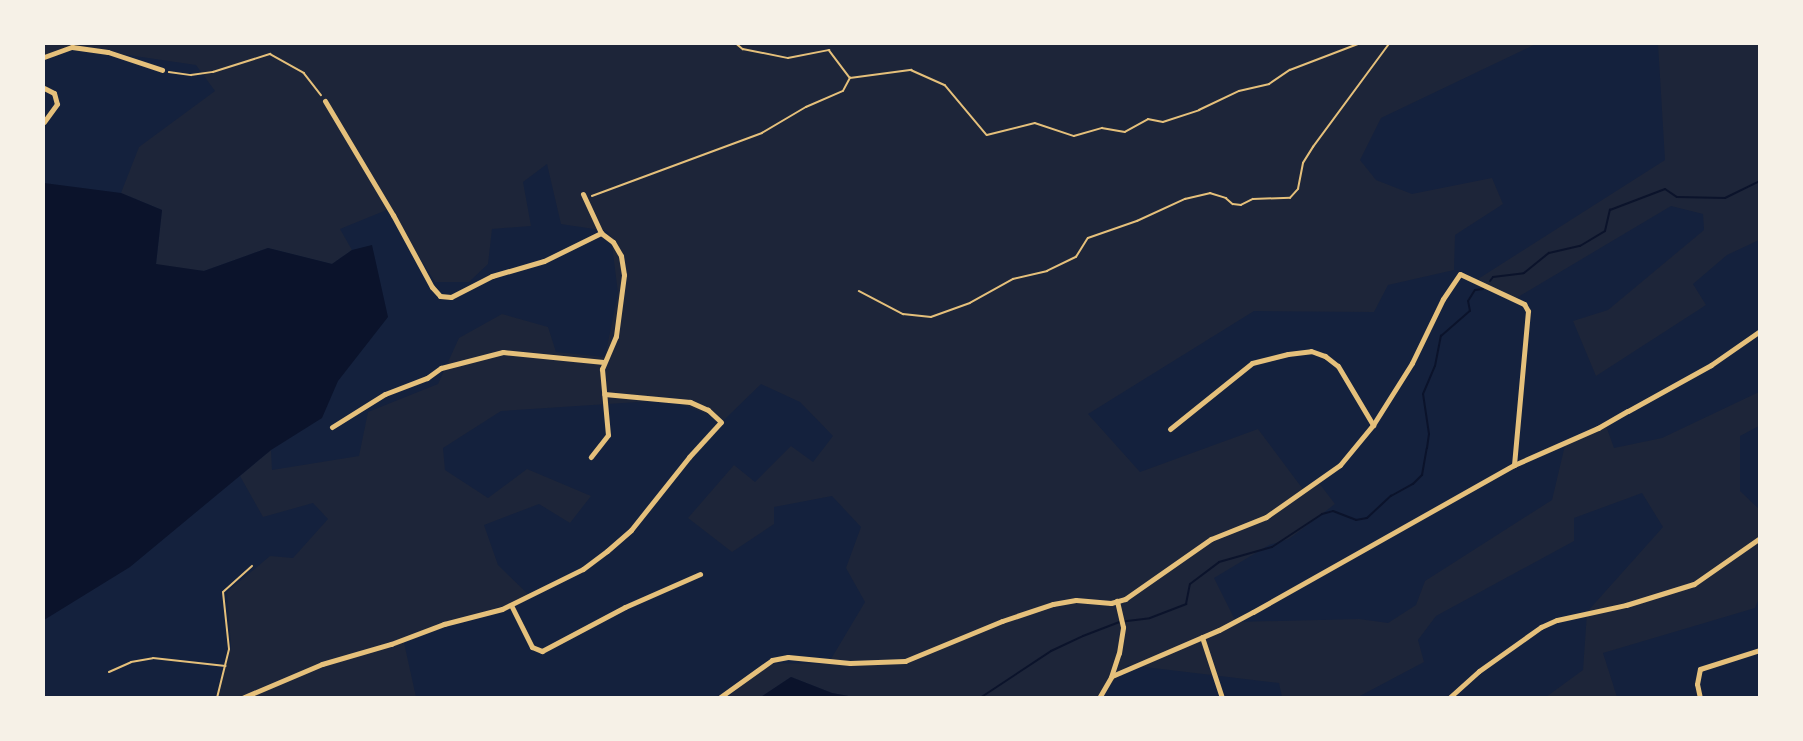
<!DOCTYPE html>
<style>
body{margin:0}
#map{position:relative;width:1803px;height:741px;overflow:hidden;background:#14213d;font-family:"Golos Text",sans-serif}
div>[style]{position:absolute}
.green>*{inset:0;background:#1d2539}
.water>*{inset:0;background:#0b132b}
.stream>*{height:2px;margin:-1px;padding:0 1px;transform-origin:1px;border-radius:1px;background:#0b132b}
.path>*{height:1.5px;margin:-0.75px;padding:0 0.75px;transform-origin:0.75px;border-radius:0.75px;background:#e5c07b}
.service>*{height:2px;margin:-1px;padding:0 1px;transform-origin:1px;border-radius:1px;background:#e5c07b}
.minor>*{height:5px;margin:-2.5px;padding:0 2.5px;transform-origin:2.5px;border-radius:2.5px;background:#e5c07b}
span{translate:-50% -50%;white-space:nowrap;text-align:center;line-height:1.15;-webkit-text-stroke:4.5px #f6f1e7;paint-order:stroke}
.frame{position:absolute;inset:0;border:45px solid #f6f1e7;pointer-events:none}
</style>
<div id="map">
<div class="green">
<i style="clip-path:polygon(44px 44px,1536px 44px,1381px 118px,1360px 160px,1376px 180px,1412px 194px,1492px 178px,1503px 204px,1455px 235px,1454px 270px,1388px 285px,1374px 312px,1254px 311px,1088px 414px,1140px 472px,1258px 429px,1305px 492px,1319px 483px,1335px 504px,1289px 539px,1269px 545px,1214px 578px,1236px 622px,1359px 619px,1388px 623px,1416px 605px,1425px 581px,1552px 500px,1566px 441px,1605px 423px,1614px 448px,1662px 438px,1759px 392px,1759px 426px,1740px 436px,1740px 491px,1759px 509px,1759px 598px,1755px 608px,1603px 653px,1617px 697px,1546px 697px,1583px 670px,1587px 612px,1663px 527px,1642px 493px,1574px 518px,1574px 541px,1436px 616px,1418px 640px,1424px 662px,1358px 697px,1282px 697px,1279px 683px,1128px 665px,1100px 697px,854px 697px,832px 693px,791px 677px,761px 697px,728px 697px,769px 663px,828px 664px,865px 602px,846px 568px,861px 527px,832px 496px,774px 507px,774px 524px,732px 552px,688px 518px,734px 465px,755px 482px,791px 446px,813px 462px,833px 436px,800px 402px,761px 384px,724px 420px,669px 400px,501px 411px,443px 448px,445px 470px,488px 498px,527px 469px,591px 496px,570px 523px,539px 504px,484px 525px,498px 565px,531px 597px,403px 638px,416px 697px,217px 697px,231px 646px,227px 592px,270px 556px,293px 558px,328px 519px,313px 503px,263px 517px,240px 476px,271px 450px,272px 470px,359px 456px,368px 412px,438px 384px,459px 338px,502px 314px,548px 327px,556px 352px,605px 357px,618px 293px,611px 237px,607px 231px,561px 224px,547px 164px,523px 182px,531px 226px,492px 229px,488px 264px,469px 282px,435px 282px,389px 209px,340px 229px,352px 250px,332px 264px,268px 248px,204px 271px,164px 268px,156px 264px,162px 210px,121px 193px,139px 147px,215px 91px,196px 65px,94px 50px,67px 50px,44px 57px)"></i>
<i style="clip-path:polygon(1658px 44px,1759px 44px,1759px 240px,1727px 255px,1693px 284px,1706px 305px,1596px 376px,1573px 321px,1608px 310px,1704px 230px,1703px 214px,1671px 206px,1513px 300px,1478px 279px,1665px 160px)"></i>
</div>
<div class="water">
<i style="clip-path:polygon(44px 183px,121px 193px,162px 210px,156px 264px,204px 271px,268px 248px,332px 264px,352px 250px,372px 245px,388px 317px,338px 381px,322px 418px,271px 450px,130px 567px,44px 620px)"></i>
<i style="clip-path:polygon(791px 677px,832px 693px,854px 697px,761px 697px)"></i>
</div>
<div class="stream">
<i style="left:1490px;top:281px;width:5px;rotate:-53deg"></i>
<i style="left:1493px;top:277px;width:31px;rotate:-7deg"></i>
<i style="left:1524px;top:273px;width:32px;rotate:-39deg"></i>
<i style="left:1549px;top:253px;width:32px;rotate:-13deg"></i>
<i style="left:1580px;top:246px;width:29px;rotate:-31deg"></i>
<i style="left:1605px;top:231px;width:22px;rotate:-77deg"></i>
<i style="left:1610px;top:210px;width:59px;rotate:-20.9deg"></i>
<i style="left:1665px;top:189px;width:14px;rotate:34deg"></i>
<i style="left:1677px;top:197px;width:48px;rotate:1.2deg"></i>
<i style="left:1725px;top:198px;width:39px;rotate:-26deg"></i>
<i style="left:980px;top:698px;width:85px;rotate:-33.5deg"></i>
<i style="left:1051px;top:651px;width:35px;rotate:-25deg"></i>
<i style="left:1083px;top:636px;width:39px;rotate:-21deg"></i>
<i style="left:1119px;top:622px;width:31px;rotate:-7deg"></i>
<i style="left:1150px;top:618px;width:39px;rotate:-21deg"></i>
<i style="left:1186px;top:604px;width:20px;rotate:-79deg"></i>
<i style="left:1190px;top:584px;width:36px;rotate:-37deg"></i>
<i style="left:1219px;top:562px;width:55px;rotate:-15.8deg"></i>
<i style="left:1272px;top:547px;width:60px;rotate:-33.4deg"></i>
<i style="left:1322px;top:514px;width:11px;rotate:-15deg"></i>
<i style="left:1333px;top:511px;width:25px;rotate:21deg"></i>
<i style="left:1356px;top:520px;width:11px;rotate:-10deg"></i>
<i style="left:1367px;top:518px;width:33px;rotate:-43deg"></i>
<i style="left:1391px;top:496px;width:25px;rotate:-29deg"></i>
<i style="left:1413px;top:484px;width:13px;rotate:-45deg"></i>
<i style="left:1422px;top:475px;width:27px;rotate:-80deg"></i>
<i style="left:1427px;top:448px;width:14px;rotate:-82deg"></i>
<i style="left:1429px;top:434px;width:40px;rotate:-98.5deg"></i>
<i style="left:1423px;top:394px;width:30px;rotate:-67deg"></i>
<i style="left:1435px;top:366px;width:31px;rotate:-79deg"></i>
<i style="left:1441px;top:336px;width:38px;rotate:-41deg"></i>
<i style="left:1470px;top:311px;width:10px;rotate:-101deg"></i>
<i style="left:1468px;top:301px;width:13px;rotate:-58deg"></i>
<i style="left:1475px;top:290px;width:8px;rotate:-7deg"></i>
</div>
<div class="path">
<i style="left:737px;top:44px;width:8px;rotate:40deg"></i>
<i style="left:743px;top:49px;width:46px;rotate:11.3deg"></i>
<i style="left:788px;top:58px;width:42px;rotate:-11deg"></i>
<i style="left:829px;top:50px;width:34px;rotate:53deg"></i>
<i style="left:169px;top:72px;width:22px;rotate:8deg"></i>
<i style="left:191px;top:75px;width:22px;rotate:-8deg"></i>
<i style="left:213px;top:72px;width:60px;rotate:-17.5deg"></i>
<i style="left:270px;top:54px;width:39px;rotate:29deg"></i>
<i style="left:304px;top:73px;width:28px;rotate:52deg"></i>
<i style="left:592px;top:196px;width:181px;rotate:-20.3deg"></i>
<i style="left:762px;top:133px;width:51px;rotate:-30.6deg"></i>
<i style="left:806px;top:107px;width:40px;rotate:-23.4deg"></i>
<i style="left:843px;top:91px;width:15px;rotate:-62deg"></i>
<i style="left:850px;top:78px;width:62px;rotate:-7.5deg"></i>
<i style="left:911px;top:70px;width:37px;rotate:24deg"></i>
<i style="left:945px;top:85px;width:65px;rotate:50deg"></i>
<i style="left:987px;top:135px;width:49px;rotate:-14deg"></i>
<i style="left:1035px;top:123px;width:41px;rotate:18.4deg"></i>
<i style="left:1074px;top:136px;width:29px;rotate:-16deg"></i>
<i style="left:1102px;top:128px;width:23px;rotate:10deg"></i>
<i style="left:1125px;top:132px;width:26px;rotate:-29deg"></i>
<i style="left:1148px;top:119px;width:15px;rotate:11deg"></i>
<i style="left:1163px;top:122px;width:38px;rotate:-18deg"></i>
<i style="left:1199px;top:110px;width:44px;rotate:-25.4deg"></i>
<i style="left:1239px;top:91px;width:31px;rotate:-13deg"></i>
<i style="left:1269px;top:84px;width:25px;rotate:-34deg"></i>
<i style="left:1290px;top:70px;width:73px;rotate:-20.9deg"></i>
<i style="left:859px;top:291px;width:50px;rotate:27.6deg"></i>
<i style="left:903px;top:314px;width:28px;rotate:6deg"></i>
<i style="left:931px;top:317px;width:41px;rotate:-19.7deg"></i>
<i style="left:970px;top:303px;width:49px;rotate:-29.2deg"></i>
<i style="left:1013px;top:279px;width:35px;rotate:-13deg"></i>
<i style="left:1047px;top:271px;width:32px;rotate:-26deg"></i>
<i style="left:1076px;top:257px;width:22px;rotate:-58deg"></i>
<i style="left:1088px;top:238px;width:52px;rotate:-19.1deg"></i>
<i style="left:1137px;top:221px;width:53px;rotate:-24.6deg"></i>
<i style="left:1185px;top:199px;width:26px;rotate:-13deg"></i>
<i style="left:1210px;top:193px;width:17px;rotate:17deg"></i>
<i style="left:1226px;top:198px;width:9px;rotate:41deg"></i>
<i style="left:1233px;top:204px;width:8px;rotate:7deg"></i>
<i style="left:1241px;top:205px;width:13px;rotate:-27deg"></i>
<i style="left:1253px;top:199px;width:37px;rotate:-2deg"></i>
<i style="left:1290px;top:198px;width:12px;rotate:-48deg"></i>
<i style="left:1298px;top:189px;width:26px;rotate:-79deg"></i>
<i style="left:1303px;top:163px;width:19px;rotate:-58deg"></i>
<i style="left:1313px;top:147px;width:128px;rotate:-53.6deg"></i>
</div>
<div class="service">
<i style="left:109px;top:672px;width:24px;rotate:-24deg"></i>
<i style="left:131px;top:662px;width:22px;rotate:-10deg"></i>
<i style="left:153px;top:658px;width:73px;rotate:6.3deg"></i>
<i style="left:217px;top:698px;width:50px;rotate:-76.2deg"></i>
<i style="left:229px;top:649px;width:57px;rotate:-96deg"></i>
<i style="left:223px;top:592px;width:39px;rotate:-42deg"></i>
</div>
<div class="minor">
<i style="left:44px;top:57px;width:30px;rotate:-20deg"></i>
<i style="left:72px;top:47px;width:36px;rotate:8deg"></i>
<i style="left:108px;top:52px;width:57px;rotate:18.4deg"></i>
<i style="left:44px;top:88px;width:11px;rotate:27deg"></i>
<i style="left:54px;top:93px;width:11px;rotate:75deg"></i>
<i style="left:57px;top:104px;width:22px;rotate:126deg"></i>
<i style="left:325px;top:101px;width:133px;rotate:59.2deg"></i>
<i style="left:393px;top:215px;width:82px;rotate:61.6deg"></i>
<i style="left:432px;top:287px;width:12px;rotate:48deg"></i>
<i style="left:440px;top:296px;width:11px;rotate:5deg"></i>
<i style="left:451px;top:297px;width:46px;rotate:-27.1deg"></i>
<i style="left:492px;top:276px;width:54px;rotate:-16.1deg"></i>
<i style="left:544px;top:261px;width:64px;rotate:-26.2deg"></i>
<i style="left:601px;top:233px;width:15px;rotate:37deg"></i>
<i style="left:613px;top:242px;width:16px;rotate:60deg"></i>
<i style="left:621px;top:256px;width:19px;rotate:81deg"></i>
<i style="left:624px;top:275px;width:62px;rotate:97.5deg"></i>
<i style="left:616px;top:336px;width:36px;rotate:113deg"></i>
<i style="left:602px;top:369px;width:66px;rotate:84.8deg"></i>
<i style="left:608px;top:435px;width:28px;rotate:128deg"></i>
<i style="left:583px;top:194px;width:43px;rotate:65.2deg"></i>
<i style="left:332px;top:427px;width:62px;rotate:-31.9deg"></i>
<i style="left:385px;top:394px;width:45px;rotate:-20.9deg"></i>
<i style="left:427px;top:378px;width:17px;rotate:-36deg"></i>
<i style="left:441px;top:368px;width:64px;rotate:-14.5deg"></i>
<i style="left:503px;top:352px;width:101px;rotate:5.7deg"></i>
<i style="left:1170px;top:429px;width:105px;rotate:-38.8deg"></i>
<i style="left:1252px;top:363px;width:37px;rotate:-14deg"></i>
<i style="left:1288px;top:354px;width:23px;rotate:-7deg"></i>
<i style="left:1311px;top:351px;width:15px;rotate:20deg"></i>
<i style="left:1325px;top:356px;width:16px;rotate:38deg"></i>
<i style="left:1338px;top:366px;width:69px;rotate:59.3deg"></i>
<i style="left:511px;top:605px;width:47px;rotate:63.4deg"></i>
<i style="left:532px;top:647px;width:11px;rotate:22deg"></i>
<i style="left:542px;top:651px;width:94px;rotate:-27.9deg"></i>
<i style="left:625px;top:607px;width:82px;rotate:-23.7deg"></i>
<i style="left:1202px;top:637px;width:64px;rotate:71.8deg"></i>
<i style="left:1112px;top:676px;width:116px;rotate:-23.3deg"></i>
<i style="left:1219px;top:630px;width:38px;rotate:-28deg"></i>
<i style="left:1253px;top:612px;width:300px;rotate:-29.4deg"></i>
<i style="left:1514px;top:465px;width:92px;rotate:-23.8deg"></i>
<i style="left:1598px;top:428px;width:34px;rotate:-30deg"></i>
<i style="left:1628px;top:411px;width:95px;rotate:-29deg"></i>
<i style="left:1711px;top:365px;width:60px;rotate:-34.8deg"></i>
<i style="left:242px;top:698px;width:87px;rotate:-23deg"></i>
<i style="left:322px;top:664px;width:72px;rotate:-16.2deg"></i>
<i style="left:391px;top:644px;width:57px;rotate:-20.7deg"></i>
<i style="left:444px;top:624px;width:60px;rotate:-14.5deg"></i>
<i style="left:502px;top:609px;width:90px;rotate:-26.3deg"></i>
<i style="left:583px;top:569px;width:30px;rotate:-37deg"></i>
<i style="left:607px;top:551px;width:32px;rotate:-41deg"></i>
<i style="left:631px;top:530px;width:93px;rotate:-51.5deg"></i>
<i style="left:689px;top:457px;width:47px;rotate:-47.6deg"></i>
<i style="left:721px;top:422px;width:18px;rotate:-137deg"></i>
<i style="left:708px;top:410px;width:20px;rotate:-156deg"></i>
<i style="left:690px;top:402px;width:86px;rotate:-174.7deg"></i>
<i style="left:719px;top:698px;width:65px;rotate:-35.6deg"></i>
<i style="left:772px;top:660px;width:16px;rotate:-11deg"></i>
<i style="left:788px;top:657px;width:62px;rotate:5.5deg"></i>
<i style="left:850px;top:663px;width:55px;rotate:-2.1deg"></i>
<i style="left:905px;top:661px;width:105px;rotate:-22.4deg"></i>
<i style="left:1002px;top:621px;width:54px;rotate:-18.4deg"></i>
<i style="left:1053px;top:604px;width:23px;rotate:-10deg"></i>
<i style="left:1076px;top:600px;width:35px;rotate:5deg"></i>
<i style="left:1111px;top:603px;width:15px;rotate:-16deg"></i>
<i style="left:1125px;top:599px;width:105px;rotate:-34.9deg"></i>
<i style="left:1211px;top:539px;width:59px;rotate:-21.8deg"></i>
<i style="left:1266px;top:517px;width:90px;rotate:-35.1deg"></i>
<i style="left:1340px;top:465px;width:52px;rotate:-50.5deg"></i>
<i style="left:1373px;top:425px;width:73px;rotate:-57.8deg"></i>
<i style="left:1412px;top:363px;width:71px;rotate:-64.2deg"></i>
<i style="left:1443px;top:299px;width:30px;rotate:-56deg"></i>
<i style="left:1460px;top:274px;width:71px;rotate:25.1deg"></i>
<i style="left:1524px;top:304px;width:8px;rotate:60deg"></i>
<i style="left:1528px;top:311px;width:155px;rotate:95.2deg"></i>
<i style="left:1099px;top:698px;width:24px;rotate:-60deg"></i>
<i style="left:1111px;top:677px;width:25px;rotate:-72deg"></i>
<i style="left:1119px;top:653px;width:26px;rotate:-81deg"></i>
<i style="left:1123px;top:627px;width:27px;rotate:-103deg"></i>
<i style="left:1449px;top:698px;width:40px;rotate:-42deg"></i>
<i style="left:1479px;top:671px;width:76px;rotate:-35.4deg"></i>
<i style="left:1541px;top:627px;width:17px;rotate:-24deg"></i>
<i style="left:1557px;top:620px;width:71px;rotate:-12.3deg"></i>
<i style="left:1626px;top:605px;width:71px;rotate:-17.2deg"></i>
<i style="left:1694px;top:584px;width:80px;rotate:-34.9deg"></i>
<i style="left:1700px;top:698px;width:14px;rotate:-102deg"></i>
<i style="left:1697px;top:684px;width:15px;rotate:-79deg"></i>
<i style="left:1700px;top:669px;width:63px;rotate:-17.6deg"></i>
</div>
<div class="frame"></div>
</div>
